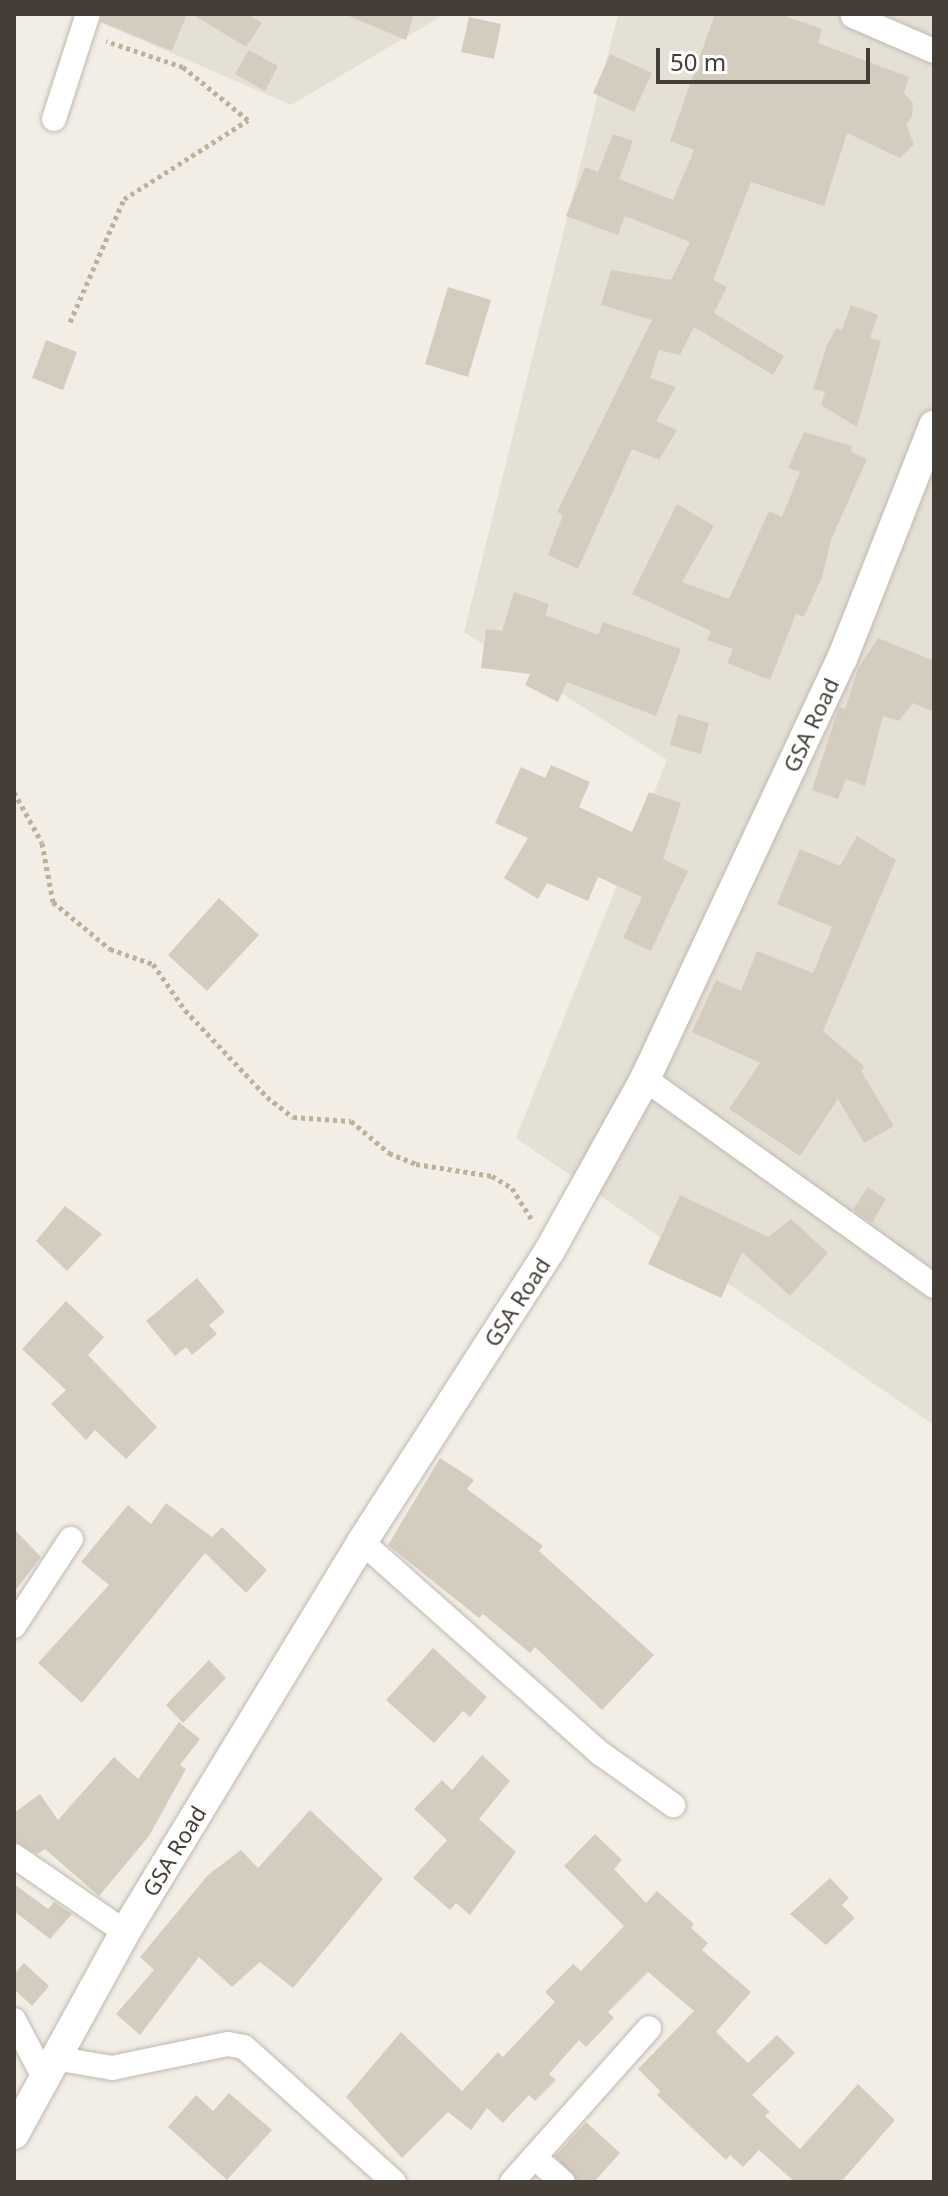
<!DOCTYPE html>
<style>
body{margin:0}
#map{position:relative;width:948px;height:2196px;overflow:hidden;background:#f2eee6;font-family:"Noto Sans",sans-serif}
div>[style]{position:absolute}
.residential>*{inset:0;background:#e5e0d5}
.building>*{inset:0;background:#d5ccc0}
.path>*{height:5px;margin-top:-2.5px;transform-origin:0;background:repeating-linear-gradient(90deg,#bdb19c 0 4px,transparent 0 8px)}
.roads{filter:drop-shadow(0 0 2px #bfb8ad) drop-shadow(0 0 2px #bfb8ad)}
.minor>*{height:24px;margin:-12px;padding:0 12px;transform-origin:12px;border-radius:12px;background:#fff}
.tertiary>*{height:30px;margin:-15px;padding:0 15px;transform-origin:15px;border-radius:15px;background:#fff}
span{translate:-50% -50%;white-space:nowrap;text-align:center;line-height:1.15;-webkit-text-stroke:6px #fff;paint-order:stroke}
.street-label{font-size:22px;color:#443e36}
.frame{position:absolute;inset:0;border:16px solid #443e36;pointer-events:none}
.scale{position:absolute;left:656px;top:48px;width:214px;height:36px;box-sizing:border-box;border:4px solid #443e36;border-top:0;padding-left:10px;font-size:24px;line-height:28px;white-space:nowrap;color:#443e36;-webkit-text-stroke:6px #fff;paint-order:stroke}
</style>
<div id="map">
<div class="residential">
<i style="clip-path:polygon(81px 14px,445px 14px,291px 105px)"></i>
<i style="clip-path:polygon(618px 14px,934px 14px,934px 1425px,516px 1138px,667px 760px,464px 632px)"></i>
</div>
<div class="building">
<i style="clip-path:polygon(103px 14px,187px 14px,172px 51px,101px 22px)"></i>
<i style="clip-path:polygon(192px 14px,248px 14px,262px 23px,246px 47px)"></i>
<i style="clip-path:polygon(344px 14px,414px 14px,406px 40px)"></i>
<i style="clip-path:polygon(715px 14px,780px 14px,822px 29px,818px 43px,909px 77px,904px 93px,913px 103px,912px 116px,906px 125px,914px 144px,900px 158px,847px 133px,824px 206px,751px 182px,713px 280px,727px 287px,714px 313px,784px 356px,773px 375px,694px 327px,680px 355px,659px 350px,650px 378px,676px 387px,656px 421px,677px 430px,659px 460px,632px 449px,578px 569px,548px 555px,563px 515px,557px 512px,652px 320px,601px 305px,611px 270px,671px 280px,690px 242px,625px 216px,618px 235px,566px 216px,585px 167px,598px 172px,613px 134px,633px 141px,619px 179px,673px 200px,694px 150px,670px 141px)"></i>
<i style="clip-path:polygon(469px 17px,501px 24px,494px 59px,461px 52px)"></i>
<i style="clip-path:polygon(249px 50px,278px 66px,265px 91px,235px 74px)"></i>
<i style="clip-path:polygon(610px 54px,652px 73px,634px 112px,593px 93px)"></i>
<i style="clip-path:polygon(448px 287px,491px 300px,468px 377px,425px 364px)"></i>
<i style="clip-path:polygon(851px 305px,878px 315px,870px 338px,881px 341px,857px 427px,821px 405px,825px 392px,813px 389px,827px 345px,836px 328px,842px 330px)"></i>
<i style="clip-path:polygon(46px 340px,77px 352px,63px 390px,32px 378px)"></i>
<i style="clip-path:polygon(804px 432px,852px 446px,851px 452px,867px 459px,831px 540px,822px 577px,804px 617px,796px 614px,770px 680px,727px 663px,733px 649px,707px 640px,711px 631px,632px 594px,677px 504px,714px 526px,682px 582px,729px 599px,769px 511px,782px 517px,800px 472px,788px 468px)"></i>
<i style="clip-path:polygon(514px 592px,549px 604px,545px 615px,598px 635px,603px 622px,681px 649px,656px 716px,567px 682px,558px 702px,525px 685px,530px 674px,481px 668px,486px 629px,502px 631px)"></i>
<i style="clip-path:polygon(878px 638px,934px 661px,934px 712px,913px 703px,899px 721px,883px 716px,865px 786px,846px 779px,838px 799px,812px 790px,839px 707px,845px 709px,858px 669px)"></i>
<i style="clip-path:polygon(678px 714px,709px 723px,701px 754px,670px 745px)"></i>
<i style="clip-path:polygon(551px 765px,590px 782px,579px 807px,632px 832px,649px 792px,681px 803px,663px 859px,688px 871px,651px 951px,623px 938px,642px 897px,598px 877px,588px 901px,547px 883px,538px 899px,504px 878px,528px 838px,495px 823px,521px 767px,545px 778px)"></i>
<i style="clip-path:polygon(857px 836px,896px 860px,823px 1031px,865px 1067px,861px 1071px,894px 1126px,864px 1143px,838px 1099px,800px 1156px,729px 1109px,760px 1063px,692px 1032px,716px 980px,741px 991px,757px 951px,813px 973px,832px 927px,777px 904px,800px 849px,840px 866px)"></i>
<i style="clip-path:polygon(219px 898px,259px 935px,207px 991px,168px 955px)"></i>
<i style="clip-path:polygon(868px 1187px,886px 1199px,872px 1223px,853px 1209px)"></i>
<i style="clip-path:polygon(680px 1195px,768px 1237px,791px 1219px,828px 1253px,790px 1296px,742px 1252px,721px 1298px,648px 1264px)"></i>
<i style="clip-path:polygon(65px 1206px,102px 1234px,67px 1271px,36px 1241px)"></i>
<i style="clip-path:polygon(197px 1278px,225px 1312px,209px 1325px,217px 1334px,192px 1355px,186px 1347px,175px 1356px,146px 1321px)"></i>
<i style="clip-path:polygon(66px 1301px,104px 1337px,88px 1355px,157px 1427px,126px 1459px,95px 1430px,86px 1440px,51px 1404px,66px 1390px,22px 1349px)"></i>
<i style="clip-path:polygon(440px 1458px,474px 1480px,467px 1489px,543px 1546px,539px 1551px,654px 1655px,602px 1710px,535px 1647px,530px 1653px,483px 1614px,479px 1618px,388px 1545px)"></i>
<i style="clip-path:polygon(166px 1503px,212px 1537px,222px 1527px,267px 1570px,246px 1593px,205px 1553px,82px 1703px,38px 1663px,109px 1585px,81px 1562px,128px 1505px,151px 1524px)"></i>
<i style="clip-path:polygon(14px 1529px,41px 1557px,14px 1592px)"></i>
<i style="clip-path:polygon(433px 1648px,487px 1697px,470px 1717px,463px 1711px,434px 1743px,386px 1700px)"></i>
<i style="clip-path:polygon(209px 1660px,226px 1678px,183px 1723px,166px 1705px)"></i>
<i style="clip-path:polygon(179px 1722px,200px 1739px,180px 1765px,186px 1769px,149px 1836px,99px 1896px,45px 1849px,37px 1854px,14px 1841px,14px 1813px,40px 1794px,58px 1820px,114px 1757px,138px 1779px)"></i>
<i style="clip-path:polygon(482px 1755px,510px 1781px,479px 1819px,516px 1852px,470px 1915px,456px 1903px,450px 1910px,413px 1878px,447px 1840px,414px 1809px,442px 1780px,452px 1790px)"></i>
<i style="clip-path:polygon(310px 1810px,383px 1879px,293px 1988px,260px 1962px,232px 1987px,199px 1957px,140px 2035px,116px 2014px,154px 1970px,140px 1957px,208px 1875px,241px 1850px,258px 1868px)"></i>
<i style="clip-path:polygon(595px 1834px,622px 1860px,614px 1869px,646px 1903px,657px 1891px,694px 1924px,691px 1928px,708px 1943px,702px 1950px,751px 1992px,716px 2032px,748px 2063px,777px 2035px,795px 2053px,752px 2095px,770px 2112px,765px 2116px,800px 2149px,858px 2084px,895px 2120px,841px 2182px,795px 2182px,759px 2150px,743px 2167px,730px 2155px,726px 2160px,657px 2095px,660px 2091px,638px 2069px,694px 2011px,648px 1972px,608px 2012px,614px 2018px,586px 2047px,579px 2040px,549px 2074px,556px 2080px,535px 2101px,529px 2095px,503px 2123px,487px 2108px,471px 2130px,448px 2112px,402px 2158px,346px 2097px,401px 2032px,462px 2091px,498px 2052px,503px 2057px,555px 2002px,545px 1992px,573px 1964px,581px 1971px,624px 1926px,564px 1866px)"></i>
<i style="clip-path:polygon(830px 1878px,849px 1898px,842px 1905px,855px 1918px,826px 1945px,790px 1914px)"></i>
<i style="clip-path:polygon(14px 1884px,48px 1909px,54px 1902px,72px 1914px,50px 1939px,14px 1911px)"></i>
<i style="clip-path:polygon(24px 1963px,49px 1986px,32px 2006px,14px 1989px,14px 1974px)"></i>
<i style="clip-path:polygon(229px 2093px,272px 2130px,227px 2180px,168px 2127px,196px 2095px,213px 2111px)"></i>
<i style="clip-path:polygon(586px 2122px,620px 2153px,594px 2182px,578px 2182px,555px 2156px)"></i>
</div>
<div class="path">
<i style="left:70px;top:322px;width:134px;rotate:-66.3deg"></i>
<i style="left:124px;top:199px;width:147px;rotate:-32.5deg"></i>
<i style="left:248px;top:120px;width:84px;rotate:-140.8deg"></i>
<i style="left:183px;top:67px;width:81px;rotate:-161.3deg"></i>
<i style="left:14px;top:792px;width:58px;rotate:61.2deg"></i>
<i style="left:42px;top:843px;width:60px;rotate:79.4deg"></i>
<i style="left:53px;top:902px;width:74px;rotate:39.5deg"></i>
<i style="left:110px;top:949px;width:46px;rotate:19.2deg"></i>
<i style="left:153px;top:964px;width:56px;rotate:55.2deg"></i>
<i style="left:185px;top:1010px;width:120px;rotate:46.7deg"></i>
<i style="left:267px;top:1097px;width:33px;rotate:38deg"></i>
<i style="left:293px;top:1117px;width:58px;rotate:3.9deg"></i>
<i style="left:351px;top:1121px;width:50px;rotate:40.1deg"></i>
<i style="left:389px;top:1153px;width:29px;rotate:22deg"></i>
<i style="left:416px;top:1164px;width:77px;rotate:9deg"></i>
<i style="left:492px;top:1176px;width:23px;rotate:31deg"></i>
<i style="left:512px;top:1188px;width:40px;rotate:58deg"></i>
</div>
<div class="roads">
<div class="minor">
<i style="left:853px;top:16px;width:88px;rotate:23.4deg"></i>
<i style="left:54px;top:119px;width:110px;rotate:-72.1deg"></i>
<i style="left:645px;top:1079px;width:355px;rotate:35.6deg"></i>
<i style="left:362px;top:1542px;width:318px;rotate:41.6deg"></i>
<i style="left:600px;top:1753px;width:90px;rotate:35.5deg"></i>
<i style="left:14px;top:1626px;width:104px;rotate:-56.8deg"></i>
<i style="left:14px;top:1856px;width:135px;rotate:34.4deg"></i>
<i style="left:14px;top:2020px;width:69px;rotate:62.3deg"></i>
<i style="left:60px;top:2059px;width:53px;rotate:9.8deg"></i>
<i style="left:112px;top:2068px;width:118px;rotate:-11.7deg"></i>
<i style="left:228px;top:2044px;width:16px;rotate:11deg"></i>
<i style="left:244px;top:2047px;width:202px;rotate:42deg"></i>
<i style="left:534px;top:2157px;width:38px;rotate:41deg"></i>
<i style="left:512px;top:2182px;width:206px;rotate:-48.3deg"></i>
</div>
<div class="tertiary">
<i style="left:14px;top:2134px;width:230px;rotate:-61.2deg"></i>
<i style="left:125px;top:1932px;width:456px;rotate:-58.7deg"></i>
<i style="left:362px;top:1542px;width:347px;rotate:-57.2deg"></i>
<i style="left:550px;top:1250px;width:196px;rotate:-60.9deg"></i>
<i style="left:645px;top:1079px;width:464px;rotate:-64.9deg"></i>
<i style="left:842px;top:659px;width:251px;rotate:-68.5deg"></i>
</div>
</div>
<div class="street-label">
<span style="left:811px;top:725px;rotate:-65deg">GSA Road</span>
<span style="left:517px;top:1302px;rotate:-57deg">GSA Road</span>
<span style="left:174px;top:1851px;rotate:-59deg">GSA Road</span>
</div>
<div class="frame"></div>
<div class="scale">50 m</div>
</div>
